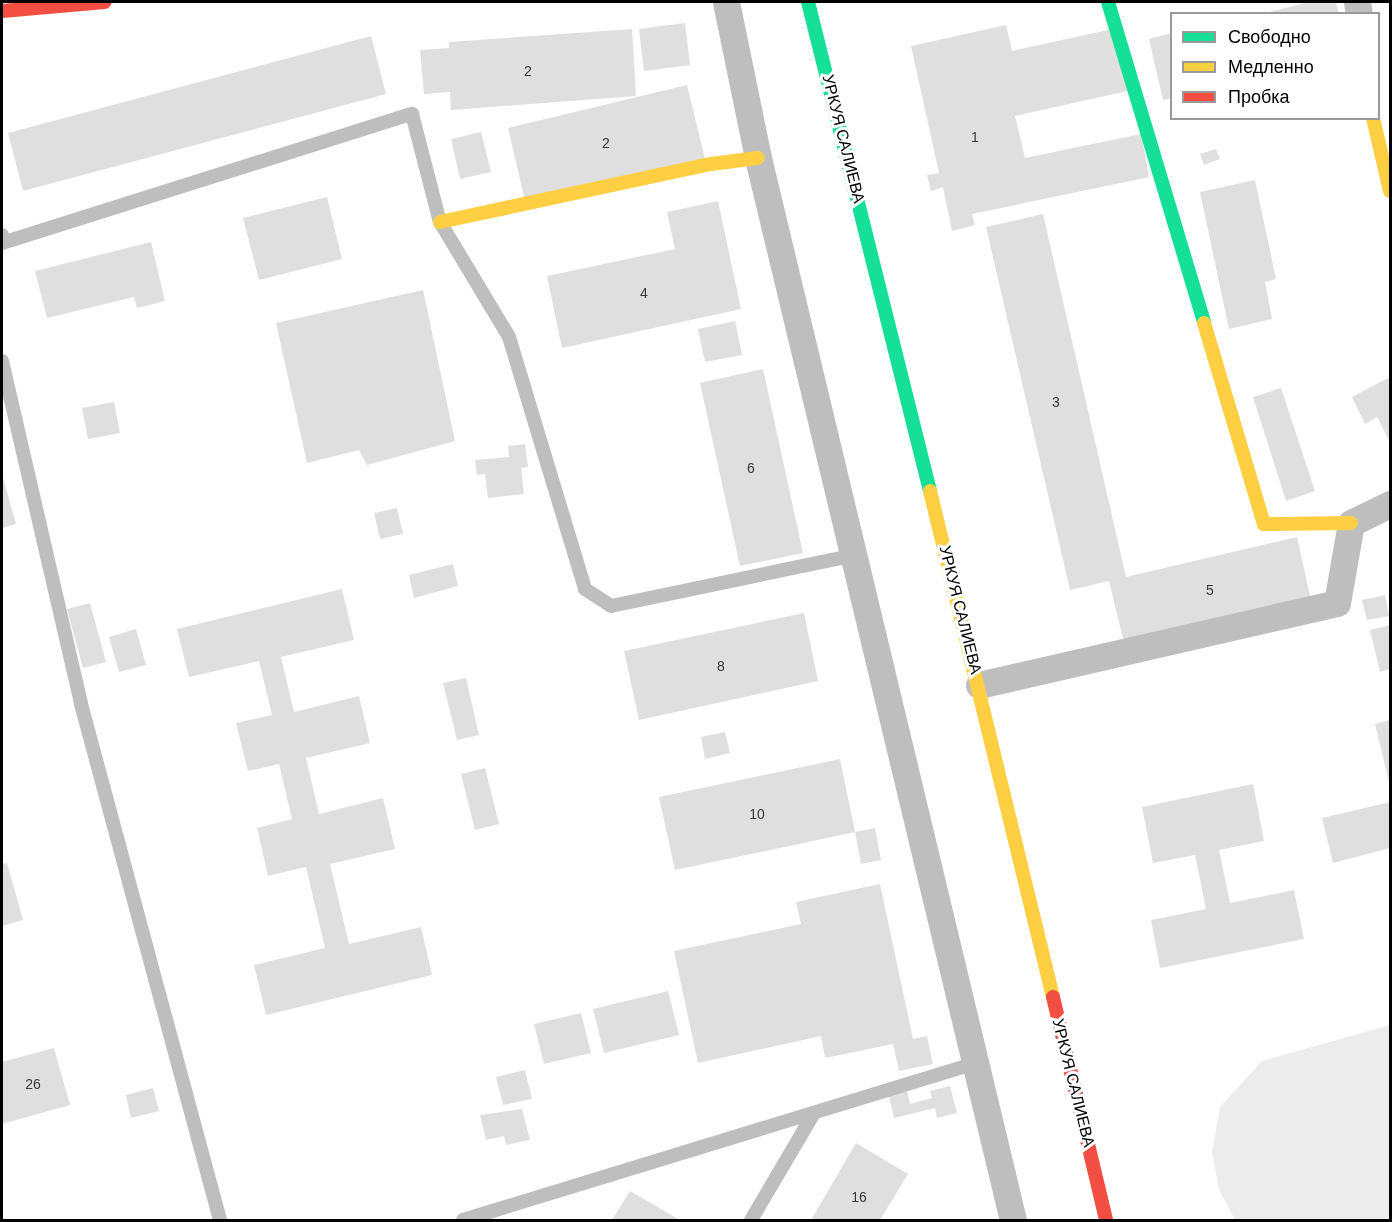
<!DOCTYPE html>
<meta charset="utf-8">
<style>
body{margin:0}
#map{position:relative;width:1392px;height:1222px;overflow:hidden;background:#fff;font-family:Arial,sans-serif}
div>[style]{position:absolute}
.green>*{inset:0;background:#ececec}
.building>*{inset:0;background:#dfdfdf}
.lane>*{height:14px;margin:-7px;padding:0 7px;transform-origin:7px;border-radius:7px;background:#bebebe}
.street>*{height:27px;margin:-13.5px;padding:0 13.5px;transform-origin:13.5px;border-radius:13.5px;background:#bebebe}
.fast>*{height:14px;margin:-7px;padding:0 7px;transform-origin:7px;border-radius:7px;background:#16e098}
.slow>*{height:14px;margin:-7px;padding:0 7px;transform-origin:7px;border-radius:7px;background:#ffcf43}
.jam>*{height:14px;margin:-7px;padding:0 7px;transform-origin:7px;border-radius:7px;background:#f24e42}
span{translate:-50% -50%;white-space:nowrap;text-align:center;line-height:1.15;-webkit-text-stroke:6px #fff;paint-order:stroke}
.number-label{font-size:14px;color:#383838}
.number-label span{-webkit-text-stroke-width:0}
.street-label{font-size:16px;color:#000}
.frame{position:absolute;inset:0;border:3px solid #000;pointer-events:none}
.legend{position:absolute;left:1170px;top:12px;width:210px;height:108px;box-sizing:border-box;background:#fff;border:2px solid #999;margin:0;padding:8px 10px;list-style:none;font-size:18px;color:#000}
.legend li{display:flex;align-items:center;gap:12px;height:30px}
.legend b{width:30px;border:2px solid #999}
</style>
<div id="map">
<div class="green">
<i style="clip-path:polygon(1390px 1025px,1390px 1220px,1235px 1220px,1219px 1190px,1212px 1152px,1220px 1107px,1262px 1061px)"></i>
</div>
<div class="building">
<i style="clip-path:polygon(1309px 2px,1336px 2px,1339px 14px,1261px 14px)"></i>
<i style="clip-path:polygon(685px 23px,690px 65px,644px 71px,639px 29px)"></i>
<i style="clip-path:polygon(1006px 25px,1012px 51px,1117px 28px,1132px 90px,1015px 116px,1025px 158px,1141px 134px,1149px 177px,972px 214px,975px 225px,952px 231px,943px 187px,931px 191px,927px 175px,939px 173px,911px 46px)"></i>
<i style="clip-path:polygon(632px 29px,636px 96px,451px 110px,450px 92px,424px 94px,420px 50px,449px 48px,449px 42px)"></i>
<i style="clip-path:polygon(1172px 33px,1172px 98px,1163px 100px,1149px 39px)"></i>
<i style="clip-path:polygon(371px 36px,386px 94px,23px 191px,8px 133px)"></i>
<i style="clip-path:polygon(687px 85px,705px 159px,525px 201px,508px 128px)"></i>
<i style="clip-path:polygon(481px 132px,491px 172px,460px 179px,451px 139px)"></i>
<i style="clip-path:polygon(1216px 149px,1220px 159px,1204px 165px,1200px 154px)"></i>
<i style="clip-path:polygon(1255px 180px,1276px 279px,1265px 282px,1272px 319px,1229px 329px,1200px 192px)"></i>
<i style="clip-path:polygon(327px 197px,342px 259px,259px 280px,243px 218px)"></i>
<i style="clip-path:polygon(718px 201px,741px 309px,562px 348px,547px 276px,675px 249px,667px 212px)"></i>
<i style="clip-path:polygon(1043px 214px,1126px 577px,1297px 537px,1311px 600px,1124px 643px,1109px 581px,1070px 590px,986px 227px)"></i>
<i style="clip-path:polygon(151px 242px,165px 301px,137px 308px,134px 297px,47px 318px,35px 271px)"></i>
<i style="clip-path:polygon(423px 290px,455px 441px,367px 465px,359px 450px,307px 463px,276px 323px)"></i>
<i style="clip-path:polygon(735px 321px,742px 355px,705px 362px,698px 329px)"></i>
<i style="clip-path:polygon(763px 369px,803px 553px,740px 566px,700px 383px)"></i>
<i style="clip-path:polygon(1390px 377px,1390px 442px,1377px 417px,1365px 424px,1352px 397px)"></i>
<i style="clip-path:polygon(1281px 388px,1315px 491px,1286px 501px,1253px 397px)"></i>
<i style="clip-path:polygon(114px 402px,120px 433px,88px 439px,82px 408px)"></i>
<i style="clip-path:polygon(525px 444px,528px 467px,521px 468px,524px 494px,488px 498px,485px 474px,477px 475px,475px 460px,509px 457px,508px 446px)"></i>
<i style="clip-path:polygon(2px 474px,16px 524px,2px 528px)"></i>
<i style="clip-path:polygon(397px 508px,403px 534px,380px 539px,374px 513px)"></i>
<i style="clip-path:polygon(453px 564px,458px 586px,414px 598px,409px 575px)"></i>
<i style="clip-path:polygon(342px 589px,354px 640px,281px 657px,294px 712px,359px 696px,370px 743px,306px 758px,319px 814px,383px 798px,395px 849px,330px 864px,349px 944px,421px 927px,432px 975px,266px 1015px,254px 965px,325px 948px,306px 867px,268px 876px,257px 828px,292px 819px,279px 764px,248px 771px,236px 723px,272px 715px,259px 661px,189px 677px,177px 629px)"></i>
<i style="clip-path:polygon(1385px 595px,1389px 616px,1367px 620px,1362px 600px)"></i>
<i style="clip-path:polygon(90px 603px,106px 662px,83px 668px,67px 609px)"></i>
<i style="clip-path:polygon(804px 613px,818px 681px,639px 720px,624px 651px)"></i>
<i style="clip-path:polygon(1390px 625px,1390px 669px,1380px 672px,1370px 630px)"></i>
<i style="clip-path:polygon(136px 629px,146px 665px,119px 672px,109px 637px)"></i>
<i style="clip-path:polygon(466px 678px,479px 735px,457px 740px,443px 683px)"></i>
<i style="clip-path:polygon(1390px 720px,1390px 786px,1375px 724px)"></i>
<i style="clip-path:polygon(725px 732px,730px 753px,705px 759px,701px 737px)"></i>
<i style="clip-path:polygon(840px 759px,855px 832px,675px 870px,659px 797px)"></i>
<i style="clip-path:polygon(485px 768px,499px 824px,475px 830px,461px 774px)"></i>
<i style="clip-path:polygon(1253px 784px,1264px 841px,1219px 850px,1230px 903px,1294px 890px,1304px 939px,1160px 968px,1151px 920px,1206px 909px,1195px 855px,1153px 863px,1142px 807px)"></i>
<i style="clip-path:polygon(1390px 802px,1390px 848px,1333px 863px,1322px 818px)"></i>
<i style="clip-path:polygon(875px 828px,881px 860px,861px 864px,855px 832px)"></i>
<i style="clip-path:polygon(7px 863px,23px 920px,2px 926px,2px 864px)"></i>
<i style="clip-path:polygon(880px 884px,913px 1039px,927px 1036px,933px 1064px,899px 1071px,893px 1044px,825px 1058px,821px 1036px,698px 1063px,674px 951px,801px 924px,796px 902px)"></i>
<i style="clip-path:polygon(668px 991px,679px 1035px,604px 1053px,593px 1009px)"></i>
<i style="clip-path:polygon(581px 1013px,591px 1053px,544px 1064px,534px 1024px)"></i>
<i style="clip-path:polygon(54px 1048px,70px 1105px,2px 1124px,2px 1062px)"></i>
<i style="clip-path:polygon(525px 1070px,532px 1099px,503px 1105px,496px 1077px)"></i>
<i style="clip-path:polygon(950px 1086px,957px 1113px,937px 1118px,935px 1108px,894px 1118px,889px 1096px,907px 1091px,910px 1104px,932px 1098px,930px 1091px)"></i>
<i style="clip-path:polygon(153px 1088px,159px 1111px,131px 1118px,126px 1095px)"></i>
<i style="clip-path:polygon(522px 1109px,530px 1140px,506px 1145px,504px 1136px,486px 1140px,480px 1115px)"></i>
<i style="clip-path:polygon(856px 1143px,908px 1174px,880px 1220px,811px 1220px)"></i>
<i style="clip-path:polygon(630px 1191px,680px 1220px,612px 1220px)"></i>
</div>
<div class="lane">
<i style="left:2px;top:235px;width:8px;rotate:90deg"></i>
<i style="left:2px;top:243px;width:430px;rotate:-17.5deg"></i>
<i style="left:412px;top:114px;width:112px;rotate:75.5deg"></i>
<i style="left:440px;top:222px;width:134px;rotate:59deg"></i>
<i style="left:509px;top:337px;width:263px;rotate:73.2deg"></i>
<i style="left:585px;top:589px;width:31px;rotate:33deg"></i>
<i style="left:611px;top:606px;width:249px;rotate:-11.8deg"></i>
<i style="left:2px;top:361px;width:352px;rotate:77deg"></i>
<i style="left:81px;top:704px;width:534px;rotate:74.92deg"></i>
<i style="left:463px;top:1220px;width:536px;rotate:-17.02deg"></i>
<i style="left:751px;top:1220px;width:124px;rotate:-59.5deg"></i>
</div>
<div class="street">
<i style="left:726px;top:2px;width:159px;rotate:78.4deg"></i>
<i style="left:758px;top:158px;width:1092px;rotate:76.5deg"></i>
<i style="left:1357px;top:2px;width:12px;rotate:81deg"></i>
<i style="left:979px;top:685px;width:367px;rotate:-12.9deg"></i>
<i style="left:1337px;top:603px;width:81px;rotate:-80.1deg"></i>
<i style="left:1351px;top:523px;width:43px;rotate:-26deg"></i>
</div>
<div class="fast">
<i style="left:808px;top:2px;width:504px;rotate:75.99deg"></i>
<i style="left:1108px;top:2px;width:335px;rotate:73.3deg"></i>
</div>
<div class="slow">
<i style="left:1373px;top:118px;width:75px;rotate:76.9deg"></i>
<i style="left:440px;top:222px;width:277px;rotate:-12.1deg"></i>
<i style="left:711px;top:164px;width:47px;rotate:-7.3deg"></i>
<i style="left:1204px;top:323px;width:210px;rotate:73.4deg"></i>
<i style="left:1264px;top:524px;width:87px;rotate:-0.7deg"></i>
<i style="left:930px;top:491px;width:521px;rotate:76.34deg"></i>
</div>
<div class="jam">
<i style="left:2px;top:11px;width:103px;rotate:-5deg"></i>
<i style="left:1053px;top:997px;width:229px;rotate:76.6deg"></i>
</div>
<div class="number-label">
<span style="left:528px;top:71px">2</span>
<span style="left:975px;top:137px">1</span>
<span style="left:606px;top:143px">2</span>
<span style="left:644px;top:293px">4</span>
<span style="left:1056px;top:402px">3</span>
<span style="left:751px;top:468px">6</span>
<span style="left:1210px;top:590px">5</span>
<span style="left:721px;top:666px">8</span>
<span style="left:757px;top:814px">10</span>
<span style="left:33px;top:1084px">26</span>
<span style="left:859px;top:1197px">16</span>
</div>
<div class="street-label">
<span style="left:843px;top:139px;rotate:76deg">УРКУЯ САЛИЕВА</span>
<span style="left:960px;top:610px;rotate:76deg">УРКУЯ САЛИЕВА</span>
<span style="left:1073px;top:1083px;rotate:76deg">УРКУЯ САЛИЕВА</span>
</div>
<div class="frame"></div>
<ul class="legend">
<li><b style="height:8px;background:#16e098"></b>Свободно</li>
<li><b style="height:8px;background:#ffcf43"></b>Медленно</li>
<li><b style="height:8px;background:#f24e42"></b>Пробка</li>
</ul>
</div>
